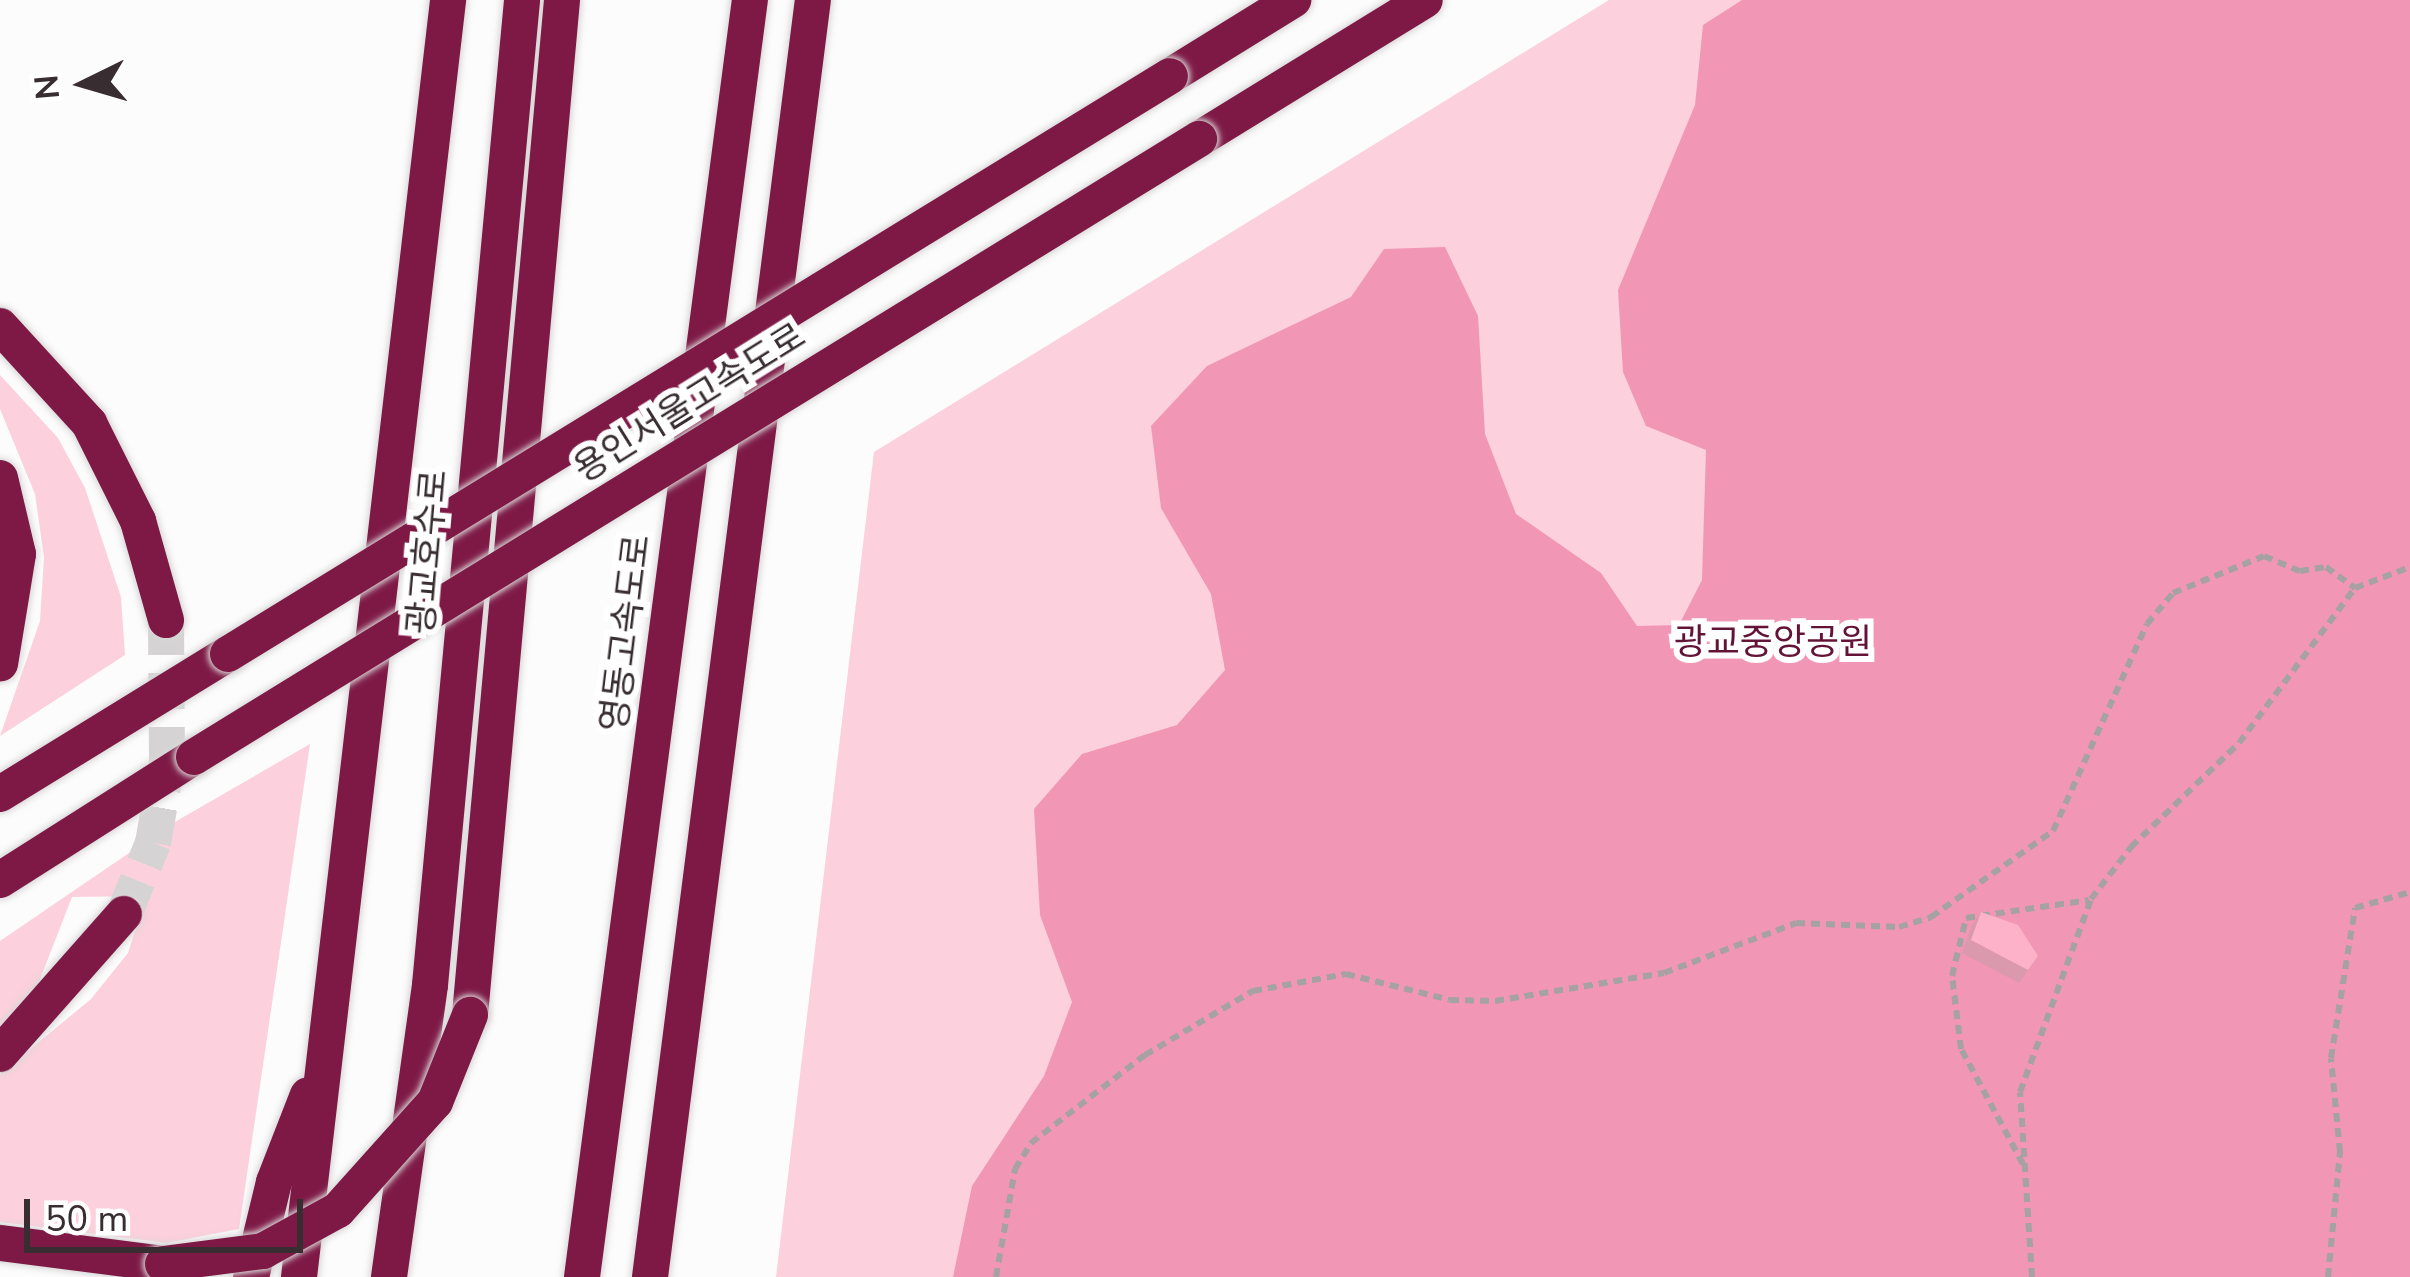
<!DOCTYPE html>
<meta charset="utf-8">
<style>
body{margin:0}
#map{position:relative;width:2410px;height:1277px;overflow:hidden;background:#fcfcfc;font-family:"Nunito Sans","Noto Sans KR",sans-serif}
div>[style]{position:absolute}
.green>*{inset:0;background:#fcd0dd}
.forest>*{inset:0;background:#f196b4}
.highway-tunnel>*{height:36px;margin-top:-18px;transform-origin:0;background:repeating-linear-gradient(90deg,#d5d3d3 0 36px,transparent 0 54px)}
.path>*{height:6px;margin-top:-3px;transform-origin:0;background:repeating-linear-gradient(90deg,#a6a1a2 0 9px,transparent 0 15px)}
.roads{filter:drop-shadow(0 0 3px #d9d7d7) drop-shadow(0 0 3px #d9d7d7)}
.highway>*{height:36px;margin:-18px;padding:0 18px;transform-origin:18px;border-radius:18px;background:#7e1946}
.bridges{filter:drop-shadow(0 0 3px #d9d7d7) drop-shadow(0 0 3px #d9d7d7)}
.highway-bridge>*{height:36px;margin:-18px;padding:0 18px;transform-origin:18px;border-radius:18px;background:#7e1946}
.wall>*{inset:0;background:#da99ad}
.building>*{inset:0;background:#fdb2c9}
span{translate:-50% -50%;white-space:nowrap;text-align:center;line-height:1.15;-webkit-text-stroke:12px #fff;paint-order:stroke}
.street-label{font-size:36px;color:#382d31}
.park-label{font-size:36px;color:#621336}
.north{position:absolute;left:24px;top:24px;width:120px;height:120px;-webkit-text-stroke:9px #fff;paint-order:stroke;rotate:265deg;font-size:33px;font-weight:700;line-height:48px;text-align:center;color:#382d31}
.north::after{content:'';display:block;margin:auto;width:42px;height:54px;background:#382d31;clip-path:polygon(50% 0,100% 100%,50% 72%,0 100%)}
.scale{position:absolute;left:24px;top:1199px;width:279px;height:54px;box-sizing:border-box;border:6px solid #382d31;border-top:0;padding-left:15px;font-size:36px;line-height:42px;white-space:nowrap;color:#382d31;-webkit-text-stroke:9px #fff;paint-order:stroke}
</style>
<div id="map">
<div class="green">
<i style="clip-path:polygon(1609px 0,2410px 0,2410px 1277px,776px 1277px,874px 452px)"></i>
<i style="clip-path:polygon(0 375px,58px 438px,85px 488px,121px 597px,125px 655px,0 736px,40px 621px,44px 557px,35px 494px,0 409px)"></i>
<i style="clip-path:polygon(310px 744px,239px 1229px,167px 1243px,0 1222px,0 1074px,91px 999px,128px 953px,146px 896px,72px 897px,30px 1005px,0 1034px,0 941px,173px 823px)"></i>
</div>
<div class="forest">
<i style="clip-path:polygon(1742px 0,2410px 0,2410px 1277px,953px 1277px,972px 1186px,1044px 1076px,1072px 1002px,1040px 915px,1034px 809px,1082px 754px,1177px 725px,1225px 670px,1211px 594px,1161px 508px,1151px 426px,1207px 366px,1351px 297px,1384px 249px,1445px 247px,1478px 316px,1485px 434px,1516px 514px,1601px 573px,1637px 626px,1679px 625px,1702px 580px,1706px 450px,1646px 426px,1623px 372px,1618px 290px,1695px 105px,1703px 25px)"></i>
</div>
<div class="highway-tunnel">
<i style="left:124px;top:914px;width:77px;rotate:-67.8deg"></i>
<i style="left:153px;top:843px;width:81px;rotate:-80.1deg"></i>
<i style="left:167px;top:763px;width:143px;rotate:-90.4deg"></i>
</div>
<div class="path">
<i style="left:2023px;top:1164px;width:131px;rotate:-118.3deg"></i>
<i style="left:1961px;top:1049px;width:74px;rotate:-97deg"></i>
<i style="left:1952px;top:976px;width:60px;rotate:-76.4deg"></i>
<i style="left:1966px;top:918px;width:124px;rotate:-8.3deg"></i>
<i style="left:996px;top:1277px;width:110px;rotate:-80deg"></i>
<i style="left:1015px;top:1169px;width:31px;rotate:-58deg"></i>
<i style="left:1031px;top:1143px;width:144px;rotate:-37.7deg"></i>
<i style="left:1145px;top:1055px;width:126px;rotate:-30.7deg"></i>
<i style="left:1253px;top:991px;width:95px;rotate:-10.4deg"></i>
<i style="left:1346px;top:974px;width:107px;rotate:14deg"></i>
<i style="left:1450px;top:1000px;width:45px;rotate:1.3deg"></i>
<i style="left:1495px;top:1001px;width:171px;rotate:-9.4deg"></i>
<i style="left:1664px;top:973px;width:141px;rotate:-20.7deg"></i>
<i style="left:1796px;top:923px;width:103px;rotate:2.2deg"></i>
<i style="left:1899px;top:927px;width:34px;rotate:-17deg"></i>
<i style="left:1931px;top:917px;width:149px;rotate:-35.2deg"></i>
<i style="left:2053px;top:831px;width:227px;rotate:-65.6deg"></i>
<i style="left:2147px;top:624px;width:40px;rotate:-50deg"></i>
<i style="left:2173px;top:593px;width:98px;rotate:-22.1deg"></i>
<i style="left:2264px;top:556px;width:39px;rotate:23deg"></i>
<i style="left:2300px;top:571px;width:26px;rotate:-9deg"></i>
<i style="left:2326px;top:567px;width:36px;rotate:36deg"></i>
<i style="left:2032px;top:1277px;width:185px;rotate:-93.7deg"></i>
<i style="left:2020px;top:1092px;width:206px;rotate:-69.8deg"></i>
<i style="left:2091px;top:899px;width:66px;rotate:-52.4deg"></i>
<i style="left:2131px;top:847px;width:150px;rotate:-43.9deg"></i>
<i style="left:2239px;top:743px;width:194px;rotate:-53.2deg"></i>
<i style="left:2355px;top:588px;width:59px;rotate:-20.9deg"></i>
<i style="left:2328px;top:1277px;width:126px;rotate:-84.5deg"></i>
<i style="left:2340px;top:1152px;width:94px;rotate:-95.5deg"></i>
<i style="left:2331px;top:1058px;width:152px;rotate:-80.9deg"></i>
<i style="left:2355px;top:908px;width:57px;rotate:-16.2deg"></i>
</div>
<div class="roads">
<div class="highway">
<i style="left:1170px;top:76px;width:145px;rotate:-31.7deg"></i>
<i style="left:1199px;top:139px;width:265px;rotate:-31.6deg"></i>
<i style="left:0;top:326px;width:132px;rotate:47.5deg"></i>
<i style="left:89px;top:423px;width:110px;rotate:63.4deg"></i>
<i style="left:138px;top:521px;width:103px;rotate:74.2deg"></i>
<i style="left:0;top:478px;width:78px;rotate:76.7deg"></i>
<i style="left:18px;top:554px;width:111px;rotate:99.3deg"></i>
<i style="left:0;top:794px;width:268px;rotate:-31.6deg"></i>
<i style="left:0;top:880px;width:230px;rotate:-32.4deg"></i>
<i style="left:470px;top:1015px;width:1019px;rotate:-84.82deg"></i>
<i style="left:0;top:1054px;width:187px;rotate:-48.5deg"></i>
<i style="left:0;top:1243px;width:164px;rotate:7.3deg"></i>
<i style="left:251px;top:1277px;width:98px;rotate:-76.4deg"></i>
<i style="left:274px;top:1182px;width:93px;rotate:-68.7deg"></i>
<i style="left:299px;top:1277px;width:1286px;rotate:-83.34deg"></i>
<i style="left:389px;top:1277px;width:295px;rotate:-82deg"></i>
<i style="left:430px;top:985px;width:989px;rotate:-84.66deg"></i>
<i style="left:582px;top:1277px;width:1288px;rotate:-82.51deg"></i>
<i style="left:650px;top:1277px;width:1287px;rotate:-82.73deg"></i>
</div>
</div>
<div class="bridges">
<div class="highway-bridge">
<i style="left:228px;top:654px;width:1105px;rotate:-31.53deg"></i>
<i style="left:194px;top:757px;width:1180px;rotate:-31.59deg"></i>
<i style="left:163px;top:1264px;width:101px;rotate:-7.4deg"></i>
<i style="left:263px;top:1251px;width:85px;rotate:-28.7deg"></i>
<i style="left:338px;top:1210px;width:145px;rotate:-48.1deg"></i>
<i style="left:435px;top:1102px;width:94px;rotate:-68.1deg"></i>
</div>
</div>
<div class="wall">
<i style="clip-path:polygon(1981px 912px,2038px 956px,2019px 983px,1962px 953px,1972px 925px)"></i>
</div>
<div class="building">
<i style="clip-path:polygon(1981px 912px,2018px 925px,2038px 956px,2028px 970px,1971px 940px)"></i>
</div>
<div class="street-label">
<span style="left:690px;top:403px;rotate:-32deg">용인서울고속도로</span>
<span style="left:428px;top:552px;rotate:-85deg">광교호수로</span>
<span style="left:626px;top:633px;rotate:-83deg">영동고속도로</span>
</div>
<div class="park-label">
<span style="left:1773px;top:643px">광교중앙공원</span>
</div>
<div class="north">N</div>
<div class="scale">50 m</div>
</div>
